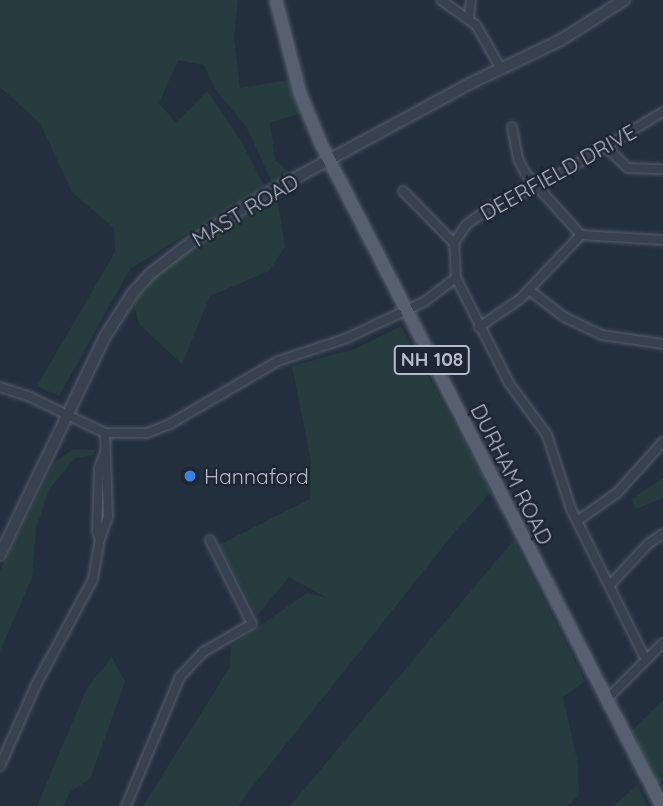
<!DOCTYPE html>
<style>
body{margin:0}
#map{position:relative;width:663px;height:806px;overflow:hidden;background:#242f3e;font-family:Quicksand,sans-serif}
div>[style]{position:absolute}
.green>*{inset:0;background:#263c3f}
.roads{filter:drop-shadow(0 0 2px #565f6c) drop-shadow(0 0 2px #565f6c)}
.minor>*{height:8px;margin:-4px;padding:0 4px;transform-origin:4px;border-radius:4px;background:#38414e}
.tertiary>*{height:10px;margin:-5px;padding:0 5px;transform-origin:5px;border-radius:5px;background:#38414e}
.primary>*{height:12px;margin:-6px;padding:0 6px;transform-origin:6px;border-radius:6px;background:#56606e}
.dots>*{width:19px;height:19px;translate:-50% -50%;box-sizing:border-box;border:4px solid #1d2633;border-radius:50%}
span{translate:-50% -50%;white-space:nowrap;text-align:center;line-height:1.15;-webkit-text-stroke:5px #1d2633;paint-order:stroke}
.shield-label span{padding:2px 5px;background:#1d2633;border:2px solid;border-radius:5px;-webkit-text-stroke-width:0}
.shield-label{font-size:19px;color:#b4bcc9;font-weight:700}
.street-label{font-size:21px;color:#b4bcc9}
.poi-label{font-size:21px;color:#b4bcc9}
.left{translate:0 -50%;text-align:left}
</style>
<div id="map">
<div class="green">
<i style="clip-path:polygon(0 0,238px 0,234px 38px,240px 88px,289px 80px,301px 114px,270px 122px,275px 160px,290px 173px,272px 182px,246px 126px,215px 89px,204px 65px,178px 60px,159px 103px,176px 123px,207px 91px,240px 139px,264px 186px,130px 269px,59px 396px,37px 386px,115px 252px,114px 228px,72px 192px,40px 123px,0 87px)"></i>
<i style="clip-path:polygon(277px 197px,285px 247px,269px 271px,210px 296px,182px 364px,139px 324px,134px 304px,153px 279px,184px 252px)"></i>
<i style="clip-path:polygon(401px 326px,491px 492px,453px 534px,237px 806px,143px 806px,230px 667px,231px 646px,307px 593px,327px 598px,289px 577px,257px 616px,219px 545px,310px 499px,311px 461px,292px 366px,355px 349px)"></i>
<i style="clip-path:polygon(73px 449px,95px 450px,94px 455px,75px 458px,49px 489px,36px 529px,32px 578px,0 651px,0 571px,55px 462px)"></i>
<i style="clip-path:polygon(663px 478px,663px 498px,636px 509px,632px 499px)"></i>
<i style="clip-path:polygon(514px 540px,585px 681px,563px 697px,578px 764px,579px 795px,568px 806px,290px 806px)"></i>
<i style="clip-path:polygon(112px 657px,125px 682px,90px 779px,70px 792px,63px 806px,37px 806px,87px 688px)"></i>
<i style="clip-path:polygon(663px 700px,663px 781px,657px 784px,632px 731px)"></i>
<i style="clip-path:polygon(637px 785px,648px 806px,614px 806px)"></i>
</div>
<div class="roads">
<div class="minor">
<i style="left:441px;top:0;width:43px;rotate:35.5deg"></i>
<i style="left:476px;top:25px;width:48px;rotate:60.3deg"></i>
<i style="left:469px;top:18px;width:18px;rotate:-84deg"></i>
<i style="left:512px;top:127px;width:33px;rotate:79deg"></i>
<i style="left:518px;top:159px;width:17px;rotate:62deg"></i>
<i style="left:526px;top:174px;width:82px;rotate:48deg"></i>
<i style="left:606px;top:147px;width:30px;rotate:44deg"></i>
<i style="left:628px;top:168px;width:35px;rotate:2deg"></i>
<i style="left:403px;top:191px;width:73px;rotate:45.6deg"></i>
<i style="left:581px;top:235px;width:82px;rotate:3.5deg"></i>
<i style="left:456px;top:278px;width:35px;rotate:-93deg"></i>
<i style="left:454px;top:243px;width:23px;rotate:-56deg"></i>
<i style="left:467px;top:224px;width:32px;rotate:-35deg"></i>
<i style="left:493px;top:206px;width:60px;rotate:-24.4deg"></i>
<i style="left:548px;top:181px;width:134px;rotate:-31deg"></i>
<i style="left:529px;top:290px;width:44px;rotate:37.6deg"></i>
<i style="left:564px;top:317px;width:42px;rotate:25.3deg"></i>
<i style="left:602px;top:335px;width:62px;rotate:8.4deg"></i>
<i style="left:479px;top:327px;width:50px;rotate:-34.3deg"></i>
<i style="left:520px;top:299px;width:88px;rotate:-46.4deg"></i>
<i style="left:0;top:387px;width:32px;rotate:18deg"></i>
<i style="left:30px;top:397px;width:83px;rotate:25.6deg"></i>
<i style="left:105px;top:433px;width:42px"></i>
<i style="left:147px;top:433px;width:25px;rotate:-21deg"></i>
<i style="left:170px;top:424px;width:125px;rotate:-30.3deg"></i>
<i style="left:278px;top:361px;width:73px;rotate:-18.4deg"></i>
<i style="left:347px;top:338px;width:85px;rotate:-25.1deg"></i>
<i style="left:424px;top:302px;width:40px;rotate:-37deg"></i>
<i style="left:456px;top:278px;width:118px;rotate:63.2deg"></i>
<i style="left:509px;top:383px;width:64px;rotate:53.8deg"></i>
<i style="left:547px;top:435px;width:78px;rotate:72deg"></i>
<i style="left:571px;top:509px;width:169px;rotate:63.6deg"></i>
<i style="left:577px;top:521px;width:49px;rotate:-35deg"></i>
<i style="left:617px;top:493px;width:69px;rotate:-48deg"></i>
<i style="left:100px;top:539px;width:23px;rotate:-70deg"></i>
<i style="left:108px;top:517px;width:84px;rotate:-92deg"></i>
<i style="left:610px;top:585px;width:56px;rotate:-47.2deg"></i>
<i style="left:648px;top:544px;width:18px;rotate:-34deg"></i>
<i style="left:607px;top:699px;width:79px;rotate:-45deg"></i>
<i style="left:0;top:766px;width:89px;rotate:-66deg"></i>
<i style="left:36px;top:685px;width:120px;rotate:-61.7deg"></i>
<i style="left:93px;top:579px;width:41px;rotate:-80.1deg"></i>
<i style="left:100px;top:539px;width:8px;rotate:-113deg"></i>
<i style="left:97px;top:532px;width:64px;rotate:-88.2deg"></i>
<i style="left:99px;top:468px;width:17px;rotate:-69deg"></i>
<i style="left:126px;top:806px;width:140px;rotate:-67.3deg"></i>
<i style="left:180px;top:677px;width:34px;rotate:-47deg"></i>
<i style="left:203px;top:652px;width:56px;rotate:-29.7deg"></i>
<i style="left:252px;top:624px;width:94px;rotate:-116.6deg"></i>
</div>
<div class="tertiary">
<i style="left:0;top:555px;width:244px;rotate:-64.3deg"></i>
<i style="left:106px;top:335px;width:50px;rotate:-57.3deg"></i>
<i style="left:133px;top:293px;width:25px;rotate:-48deg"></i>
<i style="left:150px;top:274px;width:59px;rotate:-37.5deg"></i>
<i style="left:197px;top:238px;width:77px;rotate:-32.9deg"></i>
<i style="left:262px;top:196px;width:235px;rotate:-28.4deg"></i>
<i style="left:469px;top:84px;width:102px;rotate:-25.6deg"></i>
<i style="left:561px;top:40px;width:75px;rotate:-32.4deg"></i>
</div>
<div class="primary">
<i style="left:276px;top:0;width:96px;rotate:75.5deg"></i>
<i style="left:300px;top:93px;width:55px;rotate:67.6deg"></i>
<i style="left:321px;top:144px;width:745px;rotate:62.75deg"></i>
</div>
</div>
<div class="dots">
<i style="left:190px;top:476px;background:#3f7fe0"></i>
</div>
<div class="shield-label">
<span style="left:432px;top:360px">NH 108</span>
</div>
<div class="street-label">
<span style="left:558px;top:172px;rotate:-29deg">DEERFIELD DRIVE</span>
<span style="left:245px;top:210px;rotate:-31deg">MAST ROAD</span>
<span style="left:512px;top:474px;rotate:63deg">DURHAM ROAD</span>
</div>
<div class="poi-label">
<span class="left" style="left:204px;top:476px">Hannaford</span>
</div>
</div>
